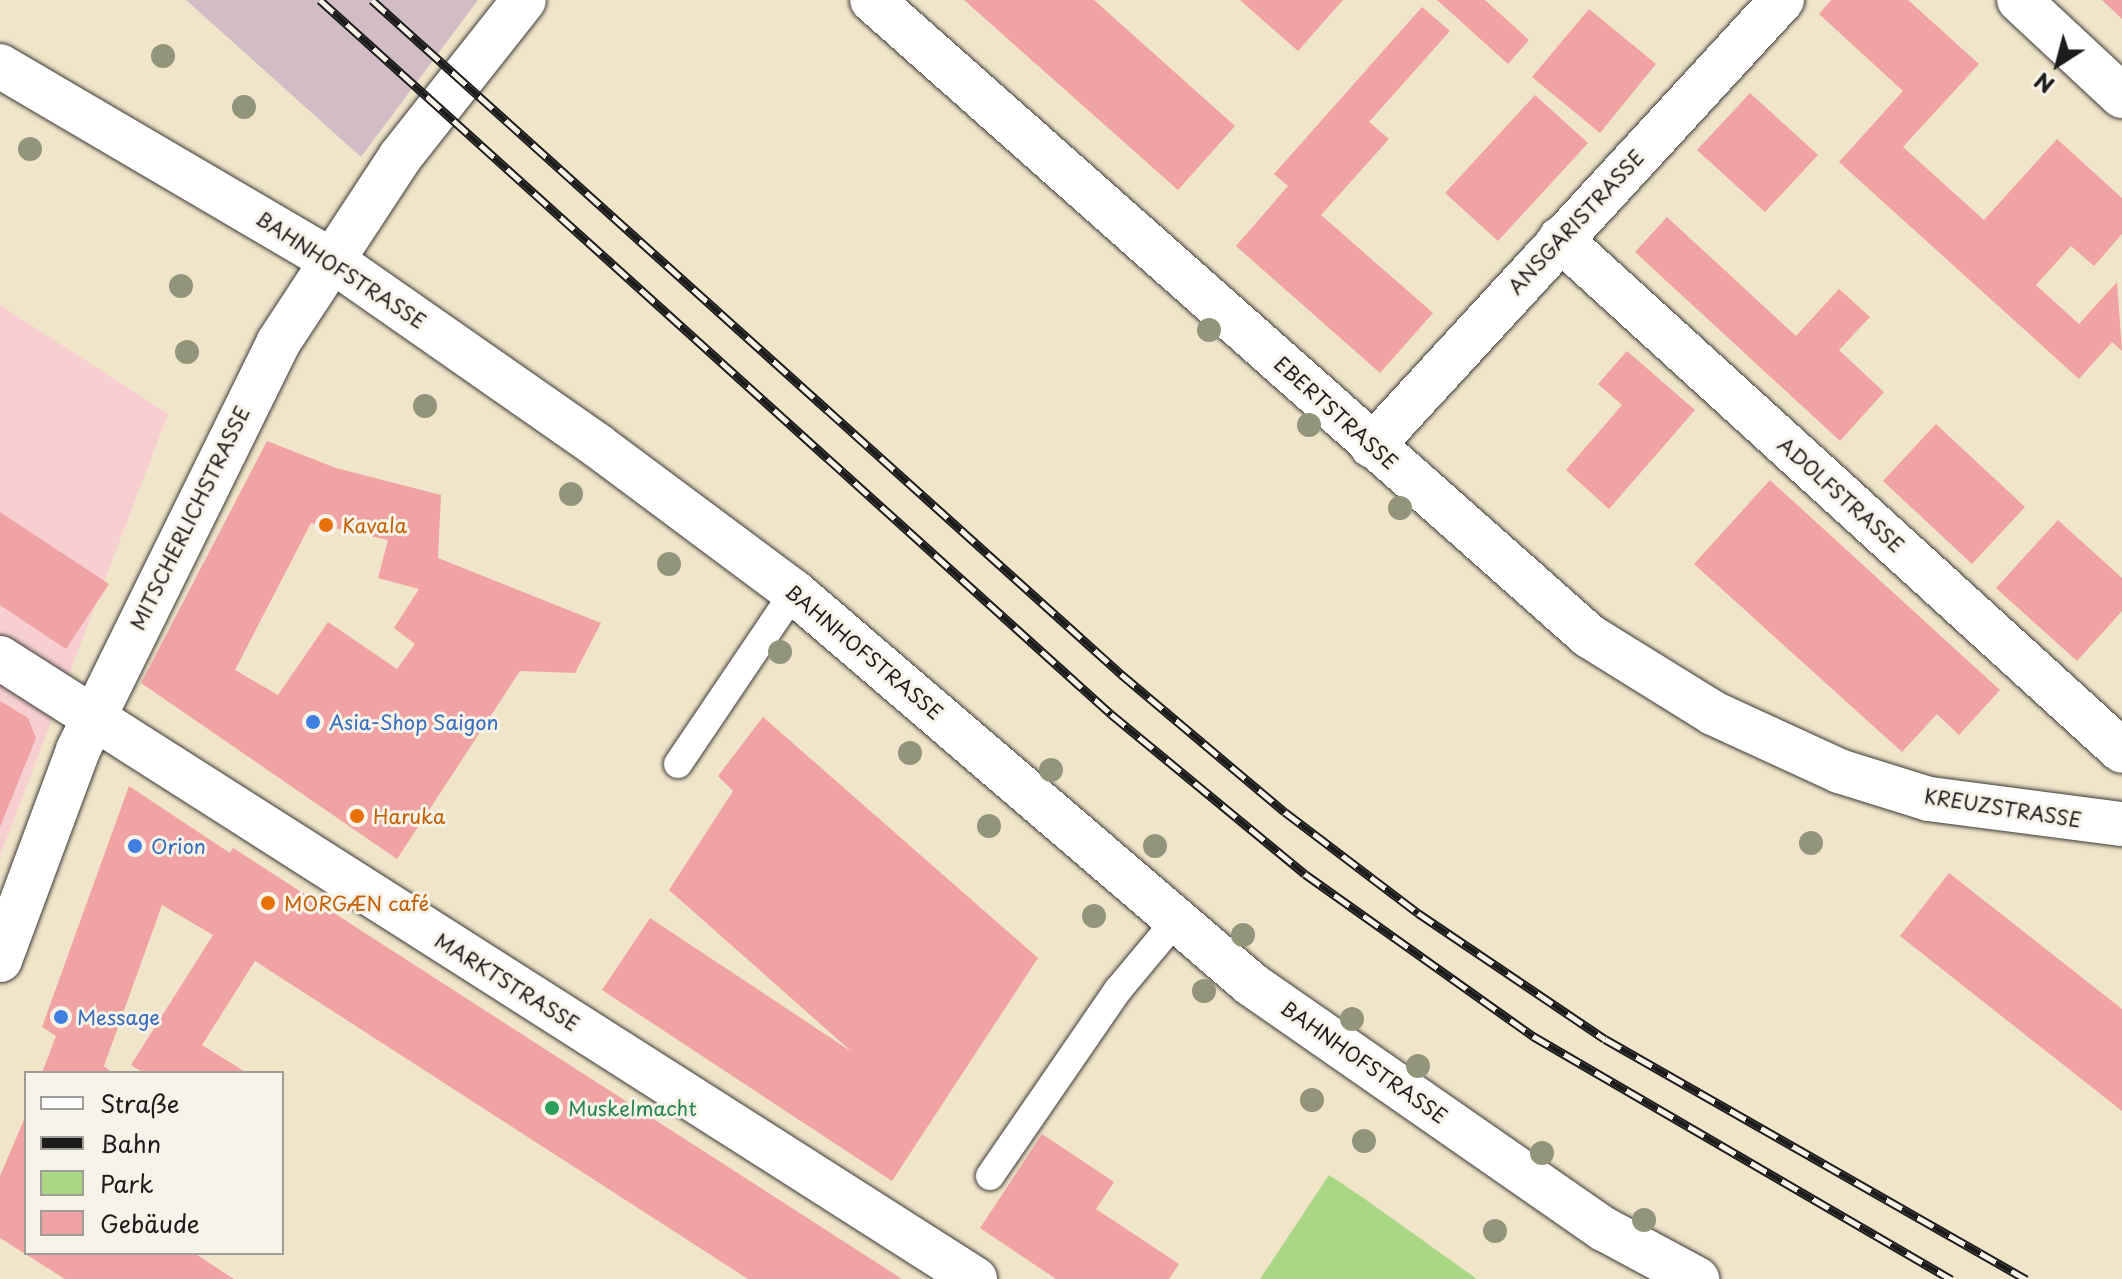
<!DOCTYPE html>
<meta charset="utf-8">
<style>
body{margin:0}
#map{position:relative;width:2122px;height:1279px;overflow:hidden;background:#f0e5c9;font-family:"Playpen Sans",sans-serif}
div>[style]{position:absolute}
.built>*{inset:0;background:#f7cfd1}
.industrial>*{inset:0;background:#d2bdc6}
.green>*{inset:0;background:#aad784}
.building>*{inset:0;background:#f0a3a2}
.roads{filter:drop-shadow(0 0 2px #3c3a36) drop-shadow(0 0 2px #3c3a36)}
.lane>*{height:28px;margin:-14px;padding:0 14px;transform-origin:14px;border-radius:14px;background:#fff}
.street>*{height:44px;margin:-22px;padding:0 22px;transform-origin:22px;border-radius:22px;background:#fff}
.rail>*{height:9px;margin-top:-4.5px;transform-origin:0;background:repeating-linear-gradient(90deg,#f7f3e8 0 18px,#1c1c1c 0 36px);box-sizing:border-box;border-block:2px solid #1c1c1c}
.trees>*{width:24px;height:24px;margin:-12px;border-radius:50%;background:#93957b}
.dots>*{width:22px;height:22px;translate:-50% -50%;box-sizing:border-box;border:4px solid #f7f3e8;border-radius:50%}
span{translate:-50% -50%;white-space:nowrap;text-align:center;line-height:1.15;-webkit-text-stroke:6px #f7f3e8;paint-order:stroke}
.street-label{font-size:20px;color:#1c1c1c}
.food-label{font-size:20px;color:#c56008}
.left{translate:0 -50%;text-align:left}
.shop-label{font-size:20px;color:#366cbe}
.leisure-label{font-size:20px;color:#27864d}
.legend{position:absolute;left:24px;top:1071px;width:260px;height:184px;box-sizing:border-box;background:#f7f3e8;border:2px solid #9f9d96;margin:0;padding:10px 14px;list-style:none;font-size:24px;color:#1c1c1c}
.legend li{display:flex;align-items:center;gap:16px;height:40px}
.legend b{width:40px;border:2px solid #9f9d96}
.north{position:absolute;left:2018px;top:24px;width:80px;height:80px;-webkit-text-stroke:6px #f7f3e8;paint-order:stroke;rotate:216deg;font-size:22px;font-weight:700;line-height:32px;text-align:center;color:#1c1c1c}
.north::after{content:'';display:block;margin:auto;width:28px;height:36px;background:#1c1c1c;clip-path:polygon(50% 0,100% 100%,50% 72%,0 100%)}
</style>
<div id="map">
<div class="built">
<i style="clip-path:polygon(0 305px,168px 414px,0 856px)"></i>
</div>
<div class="industrial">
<i style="clip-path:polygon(186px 0,478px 0,361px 157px)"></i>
</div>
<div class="green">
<i style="clip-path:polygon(1329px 1175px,1362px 1197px,1477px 1279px,1260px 1279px)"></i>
</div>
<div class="building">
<i style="clip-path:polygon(964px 0,1094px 0,1235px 126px,1178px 190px)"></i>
<i style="clip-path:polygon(1240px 0,1343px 0,1298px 51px)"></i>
<i style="clip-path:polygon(1437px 0,1485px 0,1529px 40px,1508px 64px)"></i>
<i style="clip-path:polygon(1831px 0,1908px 0,1979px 64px,1903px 147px,1984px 220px,2057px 139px,2122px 198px,2122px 234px,2094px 266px,2071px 246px,2036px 285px,2079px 324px,2117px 282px,2122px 351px,2112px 342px,2079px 379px,1839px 162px,1903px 91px,1819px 14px)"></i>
<i style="clip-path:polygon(2102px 0,2122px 0,2122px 19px)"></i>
<i style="clip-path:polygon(1422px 7px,1450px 31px,1369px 122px,1389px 139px,1321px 215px,1433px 313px,1380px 373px,1236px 246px,1288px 186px,1274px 174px)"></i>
<i style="clip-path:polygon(1589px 9px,1656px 64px,1600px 133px,1532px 77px)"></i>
<i style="clip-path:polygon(1750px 93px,1818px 155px,1765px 212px,1697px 150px)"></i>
<i style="clip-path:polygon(1535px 95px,1588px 143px,1498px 241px,1445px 193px)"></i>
<i style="clip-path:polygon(1667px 217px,1796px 336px,1839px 289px,1870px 317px,1839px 350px,1884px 392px,1840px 441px,1635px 252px)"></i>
<i style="clip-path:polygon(1627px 351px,1695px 410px,1609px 509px,1566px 470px,1622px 405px,1598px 384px)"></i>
<i style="clip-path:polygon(1936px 424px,2025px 507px,1972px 564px,1883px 481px)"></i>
<i style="clip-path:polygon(evenodd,267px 441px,336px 468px,441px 495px,438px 558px,601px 623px,575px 673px,520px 671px,397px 859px,141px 683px,267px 441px,311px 523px,388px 540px,378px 578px,419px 589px,394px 628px,415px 644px,397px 669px,328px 622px,278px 695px,235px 670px,311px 523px)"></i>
<i style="clip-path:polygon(1770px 480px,2000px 690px,1959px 735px,1937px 714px,1902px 752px,1694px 564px)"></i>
<i style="clip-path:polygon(0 512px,109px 584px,66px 649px,0 605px)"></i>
<i style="clip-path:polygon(2058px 520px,2122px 578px,2122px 611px,2077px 661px,1996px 588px)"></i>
<i style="clip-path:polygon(0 701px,28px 718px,36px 738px,0 827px)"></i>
<i style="clip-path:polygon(763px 717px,1038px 958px,892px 1181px,602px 990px,650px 918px,852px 1052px,669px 890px,733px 791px,718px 776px)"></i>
<i style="clip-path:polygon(129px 786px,230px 853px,233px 848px,902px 1279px,748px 1279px,255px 961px,202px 1045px,247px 1073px,144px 1073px,131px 1065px,213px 935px,162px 905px,104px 1066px,113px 1073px,42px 1073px,56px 1036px,42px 1027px)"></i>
<i style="clip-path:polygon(1949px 873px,2122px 1009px,2122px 1111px,1900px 936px)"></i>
<i style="clip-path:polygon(26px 1115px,26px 1253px,194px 1253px,234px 1279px,65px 1279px,0 1238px,0 1176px)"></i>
<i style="clip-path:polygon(1042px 1134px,1114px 1182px,1096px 1209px,1179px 1264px,1169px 1279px,1056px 1279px,980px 1228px)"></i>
</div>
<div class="roads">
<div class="lane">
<i style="left:678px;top:764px;width:207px;rotate:-56deg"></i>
<i style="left:990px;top:1176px;width:226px;rotate:-55.5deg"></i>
<i style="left:1118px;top:990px;width:94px;rotate:-50.2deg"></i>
</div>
<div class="street">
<i style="left:872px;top:0;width:958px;rotate:41.57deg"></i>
<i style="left:1589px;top:636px;width:146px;rotate:31.8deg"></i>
<i style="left:1713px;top:713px;width:139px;rotate:24.7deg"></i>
<i style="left:1839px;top:771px;width:94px;rotate:17.3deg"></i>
<i style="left:1929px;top:799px;width:195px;rotate:7.4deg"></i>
<i style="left:2019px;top:0;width:141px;rotate:43deg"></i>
<i style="left:0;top:66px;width:386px;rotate:30.4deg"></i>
<i style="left:333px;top:261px;width:323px;rotate:34.9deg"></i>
<i style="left:598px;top:446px;width:244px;rotate:36.7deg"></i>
<i style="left:794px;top:592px;width:602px;rotate:40.62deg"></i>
<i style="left:1251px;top:984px;width:430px;rotate:34.8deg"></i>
<i style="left:1604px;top:1229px;width:106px;rotate:28.3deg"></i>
<i style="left:1560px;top:239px;width:760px;rotate:42.33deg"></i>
<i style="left:1372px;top:446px;width:606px;rotate:-47.41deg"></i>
<i style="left:0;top:658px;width:1156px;rotate:32.49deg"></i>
<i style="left:0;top:960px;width:224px;rotate:-69.6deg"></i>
<i style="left:78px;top:750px;width:453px;rotate:-63.8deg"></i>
<i style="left:278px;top:343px;width:222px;rotate:-56.7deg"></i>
<i style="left:400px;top:157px;width:200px;rotate:-51.7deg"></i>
</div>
</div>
<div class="rail">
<i style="left:320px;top:0;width:1066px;rotate:42.07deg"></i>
<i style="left:1111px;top:714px;width:251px;rotate:39.5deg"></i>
<i style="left:1305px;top:874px;width:280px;rotate:35.4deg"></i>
<i style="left:1533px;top:1036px;width:484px;rotate:30.2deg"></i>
<i style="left:372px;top:0;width:1008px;rotate:41.98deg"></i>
<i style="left:1121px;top:674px;width:214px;rotate:40.1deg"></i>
<i style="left:1285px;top:812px;width:167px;rotate:37.2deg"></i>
<i style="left:1418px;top:913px;width:225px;rotate:34deg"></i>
<i style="left:1605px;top:1039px;width:485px;rotate:29.7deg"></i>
</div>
<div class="trees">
<i style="left:163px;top:56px"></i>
<i style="left:244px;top:107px"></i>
<i style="left:30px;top:149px"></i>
<i style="left:181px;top:286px"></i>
<i style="left:1209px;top:330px"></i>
<i style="left:187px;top:352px"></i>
<i style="left:425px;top:406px"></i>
<i style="left:1309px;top:425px"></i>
<i style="left:571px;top:494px"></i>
<i style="left:1400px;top:508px"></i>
<i style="left:669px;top:564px"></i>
<i style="left:780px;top:652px"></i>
<i style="left:910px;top:753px"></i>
<i style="left:1051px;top:770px"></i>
<i style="left:989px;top:826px"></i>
<i style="left:1811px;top:843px"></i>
<i style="left:1155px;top:846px"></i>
<i style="left:1094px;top:916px"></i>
<i style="left:1243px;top:935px"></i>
<i style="left:1204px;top:991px"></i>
<i style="left:1352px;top:1019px"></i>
<i style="left:1418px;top:1066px"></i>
<i style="left:1312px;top:1100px"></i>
<i style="left:1364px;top:1141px"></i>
<i style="left:1542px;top:1153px"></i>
<i style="left:1644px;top:1220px"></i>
<i style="left:1495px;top:1231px"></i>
</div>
<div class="dots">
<i style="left:326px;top:525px;background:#e8710a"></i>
<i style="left:313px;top:722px;background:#3f7fe0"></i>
<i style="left:357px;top:816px;background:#e8710a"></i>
<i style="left:135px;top:846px;background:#3f7fe0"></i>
<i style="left:268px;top:903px;background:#e8710a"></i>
<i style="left:61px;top:1017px;background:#3f7fe0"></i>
<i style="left:552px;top:1108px;background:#2e9e5b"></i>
</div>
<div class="street-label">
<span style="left:1576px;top:222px;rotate:-47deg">ANSGARISTRASSE</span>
<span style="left:341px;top:270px;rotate:33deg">BAHNHOFSTRASSE</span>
<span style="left:1336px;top:413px;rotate:42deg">EBERTSTRASSE</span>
<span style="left:1841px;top:495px;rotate:42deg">ADOLFSTRASSE</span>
<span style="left:190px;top:518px;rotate:-64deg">MITSCHERLICHSTRASSE</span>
<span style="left:864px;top:652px;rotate:40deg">BAHNHOFSTRASSE</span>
<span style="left:2003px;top:808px;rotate:9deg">KREUZSTRASSE</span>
<span style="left:507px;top:982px;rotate:32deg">MARKTSTRASSE</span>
<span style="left:1364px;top:1062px;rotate:35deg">BAHNHOFSTRASSE</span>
</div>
<div class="food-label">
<span class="left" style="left:342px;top:525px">Kavala</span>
<span class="left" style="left:373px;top:816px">Haruka</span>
<span class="left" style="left:284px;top:903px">MORGÆN café</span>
</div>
<div class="shop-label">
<span class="left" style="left:329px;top:722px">Asia-Shop Saigon</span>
<span class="left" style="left:151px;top:846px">Orion</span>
<span class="left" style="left:77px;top:1017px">Message</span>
</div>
<div class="leisure-label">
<span class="left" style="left:568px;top:1108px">Muskelmacht</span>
</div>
<ul class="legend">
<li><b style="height:10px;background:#fff"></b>Straße</li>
<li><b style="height:10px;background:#1c1c1c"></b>Bahn</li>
<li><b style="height:22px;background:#aad784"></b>Park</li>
<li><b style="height:22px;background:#f0a3a2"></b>Gebäude</li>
</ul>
<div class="north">N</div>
</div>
